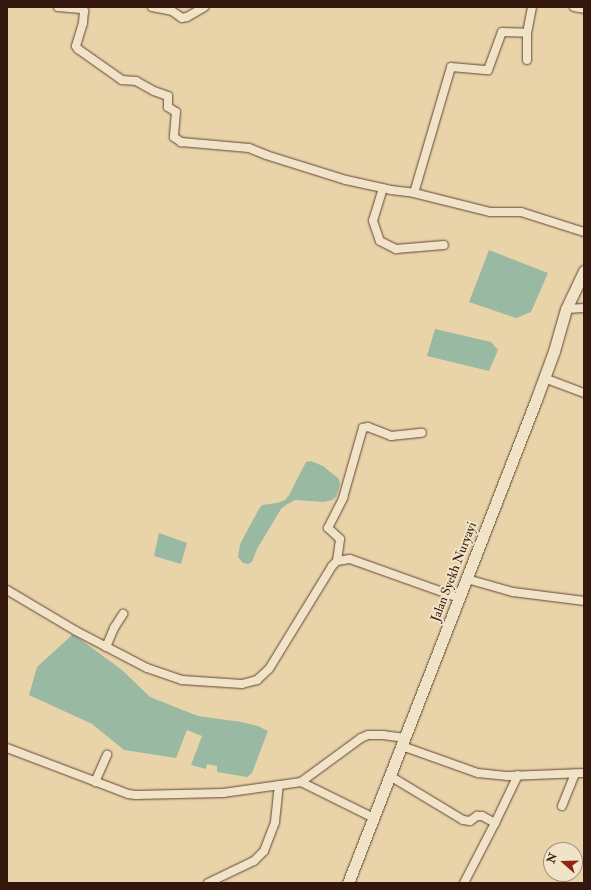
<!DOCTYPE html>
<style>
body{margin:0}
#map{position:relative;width:591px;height:890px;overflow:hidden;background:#e9d4aa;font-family:"IM FELL Double Pica",serif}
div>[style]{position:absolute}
.water>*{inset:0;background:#99b9a3}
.roads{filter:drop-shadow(0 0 1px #604634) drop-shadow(0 0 1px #604634)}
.minor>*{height:8px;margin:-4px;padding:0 4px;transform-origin:4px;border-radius:4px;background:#f1e3c8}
.secondary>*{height:11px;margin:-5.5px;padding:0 5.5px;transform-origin:5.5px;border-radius:5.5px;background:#f1e3c8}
span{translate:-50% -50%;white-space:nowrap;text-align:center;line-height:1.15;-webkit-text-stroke:4px #f1e3c8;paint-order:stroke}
.street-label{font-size:13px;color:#33160c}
.frame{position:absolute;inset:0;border:8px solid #33160c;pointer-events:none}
.north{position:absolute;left:543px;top:842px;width:40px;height:40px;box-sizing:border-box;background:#f1e3c8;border:1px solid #a5917d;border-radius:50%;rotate:290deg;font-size:11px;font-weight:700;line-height:16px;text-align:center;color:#33160c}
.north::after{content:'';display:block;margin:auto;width:14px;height:18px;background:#8f2418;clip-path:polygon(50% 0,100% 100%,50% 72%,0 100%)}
</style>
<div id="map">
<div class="water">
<i style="clip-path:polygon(489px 250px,548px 273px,531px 312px,516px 318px,469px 302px)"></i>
<i style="clip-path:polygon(435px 329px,491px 342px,498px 350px,489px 371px,427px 356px)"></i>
<i style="clip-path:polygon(311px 461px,323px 466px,339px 479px,340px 485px,336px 497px,332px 500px,324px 502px,295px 500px,286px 505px,281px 509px,257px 549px,252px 562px,248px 564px,243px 563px,238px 557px,240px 544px,259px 509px,262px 505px,277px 503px,285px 500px,289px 495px,306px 462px)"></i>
<i style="clip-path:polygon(159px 533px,187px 543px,181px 564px,154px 556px)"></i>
<i style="clip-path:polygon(73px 634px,122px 670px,150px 697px,198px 716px,241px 722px,258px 726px,268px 731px,252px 773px,247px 777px,217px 772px,217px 766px,207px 764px,206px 769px,191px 765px,202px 736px,187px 730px,176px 758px,124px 750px,92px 724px,29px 695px,37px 667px)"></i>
</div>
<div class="roads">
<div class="minor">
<i style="left:58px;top:7px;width:23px;rotate:5deg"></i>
<i style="left:81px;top:9px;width:4px;rotate:34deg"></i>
<i style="left:84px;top:11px;width:12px;rotate:95deg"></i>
<i style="left:83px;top:23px;width:24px;rotate:107deg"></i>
<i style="left:76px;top:46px;width:4px;rotate:56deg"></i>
<i style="left:78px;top:49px;width:54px;rotate:35.2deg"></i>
<i style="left:122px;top:80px;width:14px;rotate:4deg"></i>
<i style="left:136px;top:81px;width:21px;rotate:29deg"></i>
<i style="left:154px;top:91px;width:15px;rotate:20deg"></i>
<i style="left:168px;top:96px;width:11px;rotate:90deg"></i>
<i style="left:168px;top:107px;width:9px;rotate:32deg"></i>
<i style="left:176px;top:112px;width:25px;rotate:95deg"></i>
<i style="left:174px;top:137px;width:9px;rotate:36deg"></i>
<i style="left:181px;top:142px;width:68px;rotate:5deg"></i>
<i style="left:249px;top:148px;width:18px;rotate:22deg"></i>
<i style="left:266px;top:155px;width:84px;rotate:17.4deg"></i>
<i style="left:346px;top:180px;width:46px;rotate:12.5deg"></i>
<i style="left:391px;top:190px;width:23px;rotate:7deg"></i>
<i style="left:414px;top:193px;width:78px;rotate:14deg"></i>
<i style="left:490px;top:212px;width:31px"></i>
<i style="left:521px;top:212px;width:66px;rotate:17.6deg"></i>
<i style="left:152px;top:7px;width:20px;rotate:11deg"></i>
<i style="left:172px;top:11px;width:12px;rotate:35deg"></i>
<i style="left:182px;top:18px;width:5px;rotate:-11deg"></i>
<i style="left:187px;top:17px;width:20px;rotate:-30deg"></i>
<i style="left:574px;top:7px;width:10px;rotate:11deg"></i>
<i style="left:527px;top:60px;width:27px;rotate:-90deg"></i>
<i style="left:527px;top:33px;width:26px;rotate:-79deg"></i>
<i style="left:383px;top:188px;width:34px;rotate:107deg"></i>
<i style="left:373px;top:221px;width:21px;rotate:71deg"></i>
<i style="left:380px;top:241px;width:18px;rotate:27deg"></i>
<i style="left:396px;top:249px;width:48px;rotate:-4.8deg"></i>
<i style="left:414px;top:193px;width:131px;rotate:-73.6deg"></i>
<i style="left:451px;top:67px;width:37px;rotate:5deg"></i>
<i style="left:488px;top:70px;width:40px;rotate:-69.8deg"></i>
<i style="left:502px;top:32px;width:25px;rotate:2deg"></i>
<i style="left:566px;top:309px;width:18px;rotate:-3deg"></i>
<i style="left:544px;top:378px;width:43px;rotate:20.6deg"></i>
<i style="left:337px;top:561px;width:22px;rotate:-82deg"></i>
<i style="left:340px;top:539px;width:16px;rotate:-137deg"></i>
<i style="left:328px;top:528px;width:34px;rotate:-63deg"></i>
<i style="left:343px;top:498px;width:73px;rotate:-74.1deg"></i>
<i style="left:363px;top:428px;width:5px;rotate:-11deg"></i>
<i style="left:368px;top:427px;width:25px;rotate:21deg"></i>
<i style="left:391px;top:436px;width:31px;rotate:-6deg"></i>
<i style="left:467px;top:579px;width:48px;rotate:15.8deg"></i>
<i style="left:513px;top:592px;width:72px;rotate:7.2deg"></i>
<i style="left:7px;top:590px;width:80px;rotate:30.7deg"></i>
<i style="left:76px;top:631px;width:80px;rotate:27.5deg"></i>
<i style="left:147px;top:668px;width:37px;rotate:19deg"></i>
<i style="left:182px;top:680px;width:60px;rotate:3.8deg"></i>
<i style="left:242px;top:684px;width:16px;rotate:-15deg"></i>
<i style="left:257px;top:680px;width:16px;rotate:-43deg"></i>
<i style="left:269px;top:669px;width:121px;rotate:-58.5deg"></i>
<i style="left:332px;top:566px;width:7px;rotate:-45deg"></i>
<i style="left:337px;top:561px;width:13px;rotate:-9deg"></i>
<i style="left:350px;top:559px;width:116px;rotate:19.7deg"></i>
<i style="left:106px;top:647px;width:21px;rotate:-67deg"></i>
<i style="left:114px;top:628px;width:17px;rotate:-57deg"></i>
<i style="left:402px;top:746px;width:81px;rotate:19.6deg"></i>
<i style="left:478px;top:773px;width:30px;rotate:6deg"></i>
<i style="left:508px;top:776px;width:76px;rotate:-2.3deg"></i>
<i style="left:7px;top:748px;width:129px;rotate:20.8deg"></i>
<i style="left:128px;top:794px;width:8px;rotate:7deg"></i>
<i style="left:136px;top:795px;width:87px;rotate:-1.3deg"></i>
<i style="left:223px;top:793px;width:79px;rotate:-8deg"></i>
<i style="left:301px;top:782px;width:74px;rotate:-36.3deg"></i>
<i style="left:361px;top:738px;width:8px;rotate:-23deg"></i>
<i style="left:368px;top:735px;width:15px"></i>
<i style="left:383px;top:735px;width:22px;rotate:8deg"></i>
<i style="left:390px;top:776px;width:85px;rotate:31.1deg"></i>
<i style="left:463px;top:820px;width:7px;rotate:8deg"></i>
<i style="left:470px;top:821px;width:9px;rotate:-36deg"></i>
<i style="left:477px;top:816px;width:5px"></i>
<i style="left:482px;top:816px;width:15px;rotate:28deg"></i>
<i style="left:495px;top:823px;width:68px;rotate:117.3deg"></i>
<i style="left:95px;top:782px;width:30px;rotate:-66deg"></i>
<i style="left:301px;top:782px;width:81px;rotate:26.3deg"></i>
<i style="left:562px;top:806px;width:35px;rotate:-68deg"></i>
<i style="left:495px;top:823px;width:53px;rotate:-64.4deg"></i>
<i style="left:208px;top:883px;width:51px;rotate:-25.6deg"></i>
<i style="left:254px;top:861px;width:14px;rotate:-45deg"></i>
<i style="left:264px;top:851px;width:31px;rotate:-69deg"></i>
<i style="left:275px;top:822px;width:37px;rotate:-84deg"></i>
</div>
<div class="secondary">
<i style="left:348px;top:883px;width:518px;rotate:-68.73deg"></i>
<i style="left:536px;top:400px;width:52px;rotate:-69.8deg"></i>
<i style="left:554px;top:351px;width:44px;rotate:-74.1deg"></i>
<i style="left:566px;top:309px;width:42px;rotate:-64.7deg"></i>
</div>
</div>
<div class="street-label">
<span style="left:454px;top:572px;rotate:-69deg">Jalan Syekh Nuryayi</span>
</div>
<div class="frame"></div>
<div class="north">N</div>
</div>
